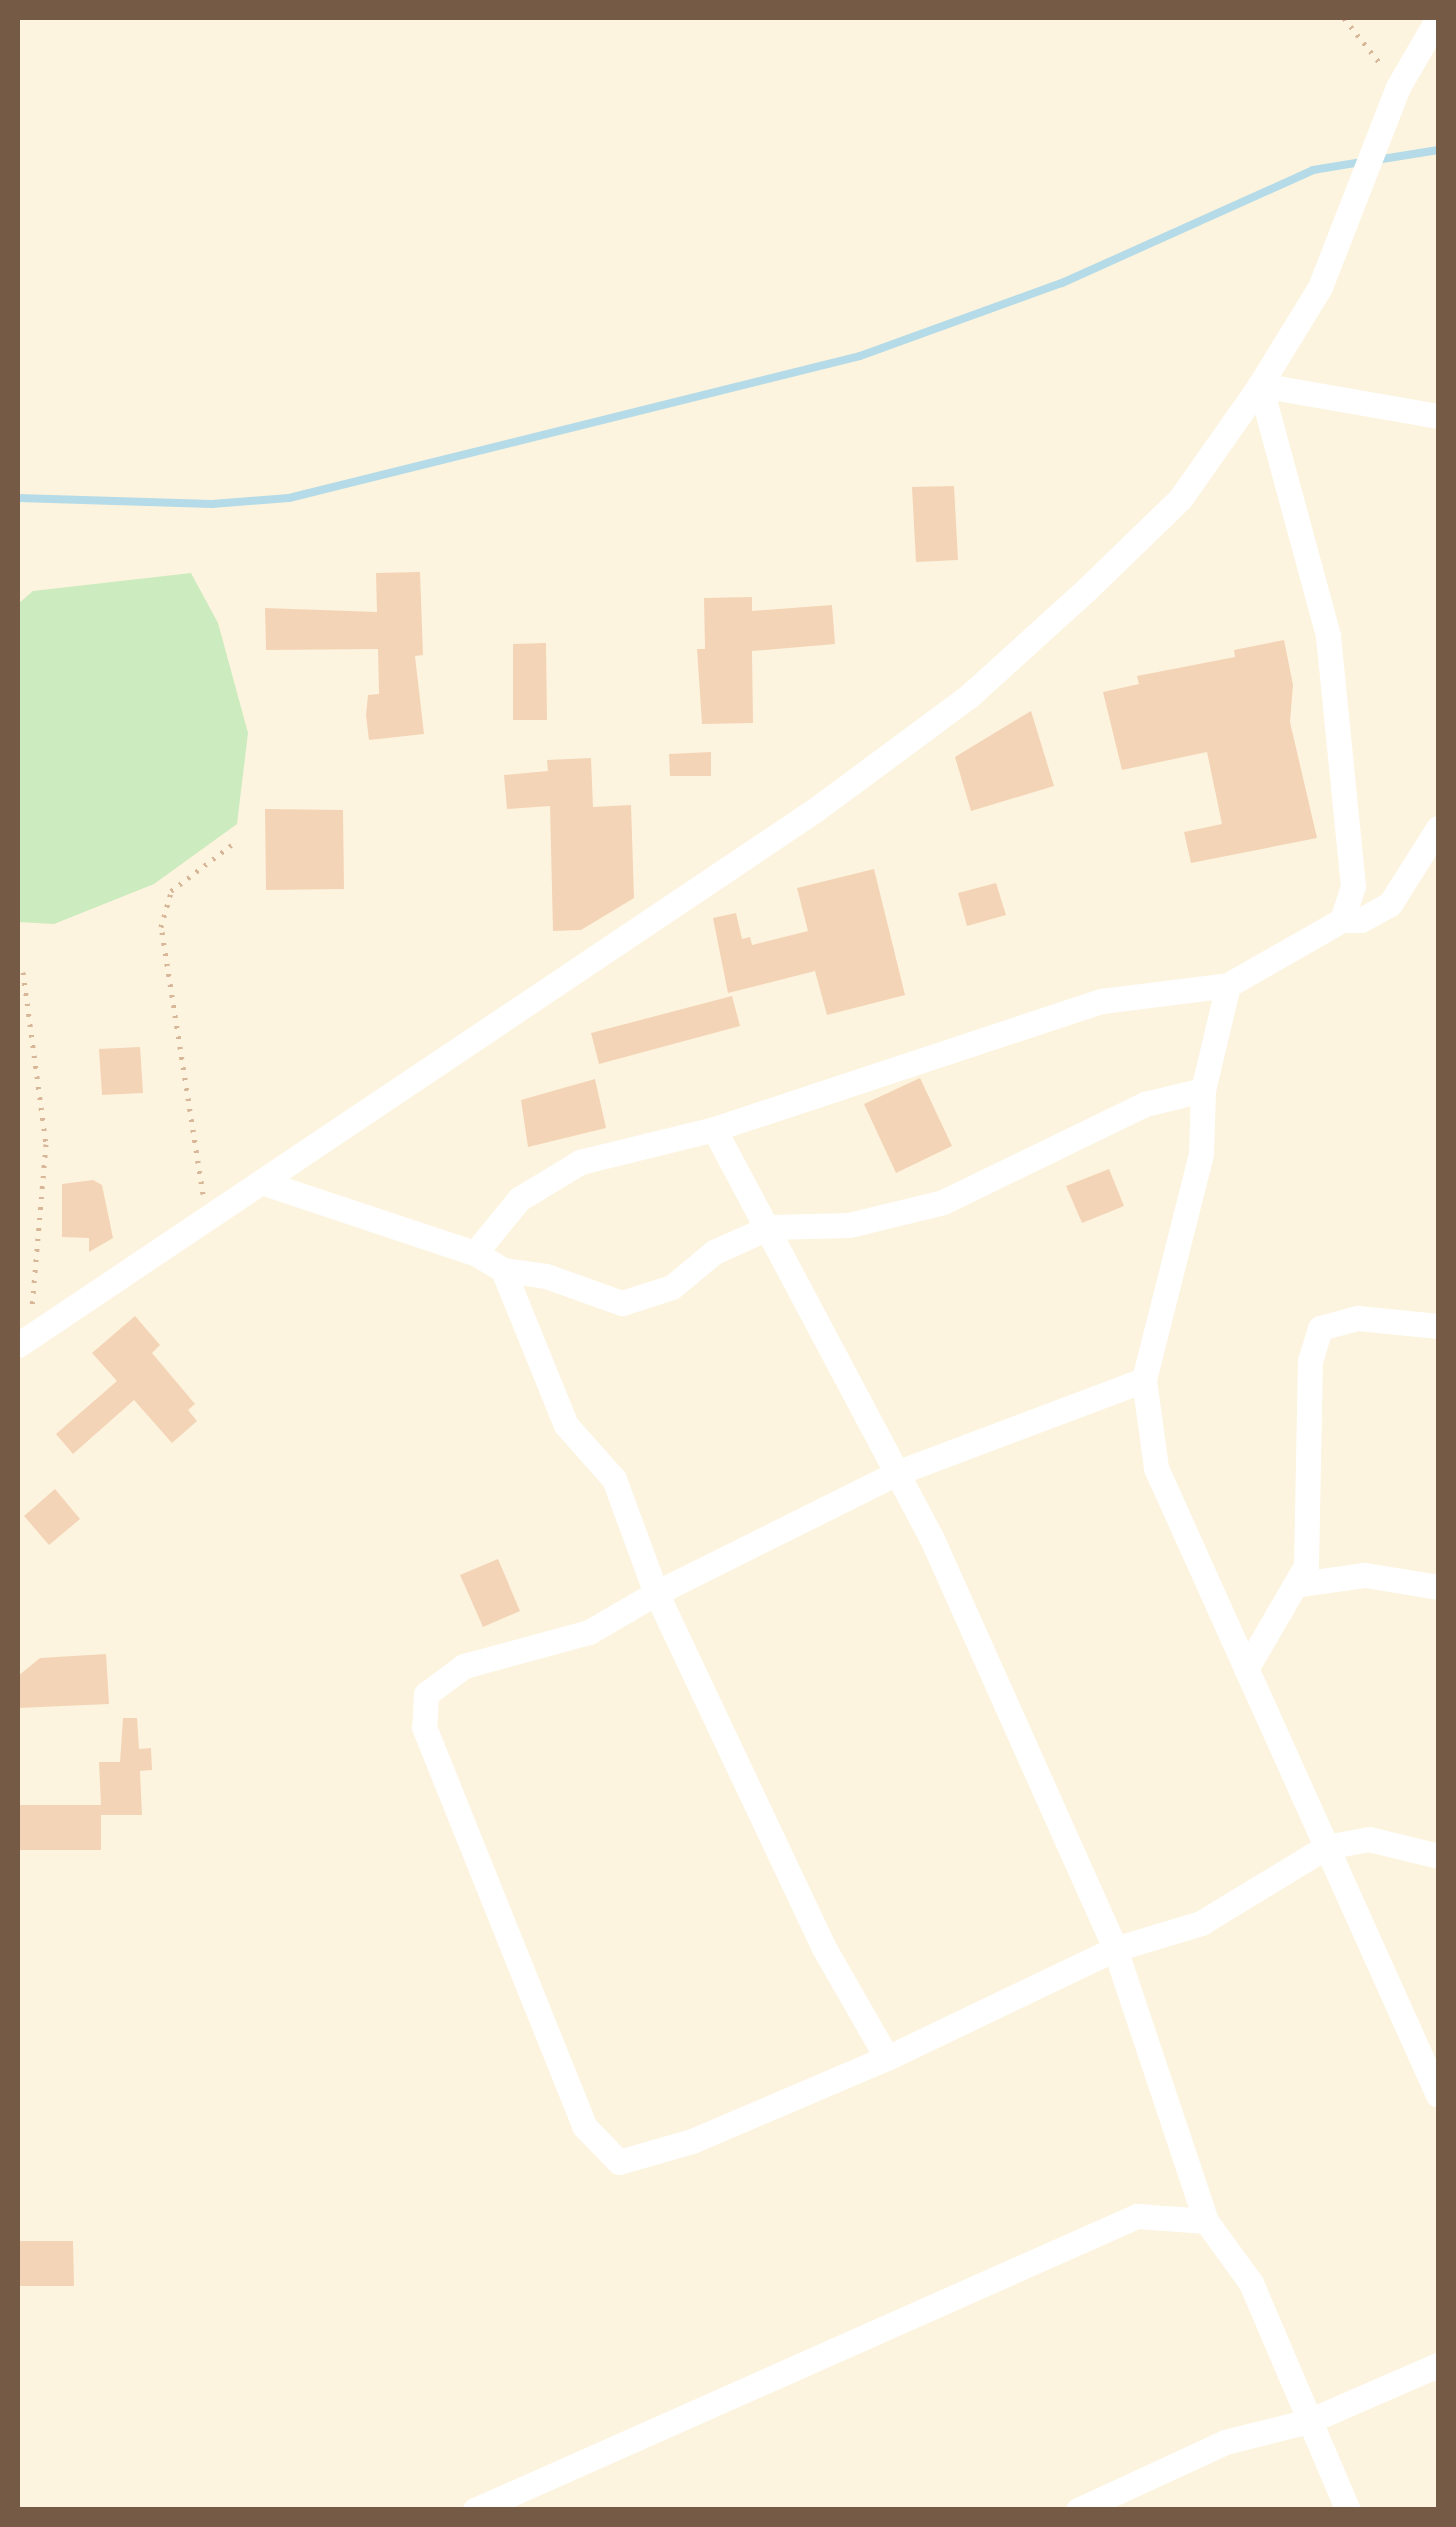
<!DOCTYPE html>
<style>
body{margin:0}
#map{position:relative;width:1456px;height:2527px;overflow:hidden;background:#fdf4df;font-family:"Alegreya Sans",sans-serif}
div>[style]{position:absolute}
.green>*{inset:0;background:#ccebbe}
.stream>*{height:8px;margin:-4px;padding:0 4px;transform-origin:4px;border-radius:4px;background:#b4dbe7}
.building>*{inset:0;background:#f4d4b6}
.path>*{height:5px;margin-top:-2.5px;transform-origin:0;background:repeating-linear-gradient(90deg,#d8b799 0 2.5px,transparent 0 10.5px)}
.minor>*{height:25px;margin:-12.5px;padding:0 12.5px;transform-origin:12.5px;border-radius:12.5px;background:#fff}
span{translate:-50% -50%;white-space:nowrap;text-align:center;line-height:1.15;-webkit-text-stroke:9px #fff8e7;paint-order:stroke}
.frame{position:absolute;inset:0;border:20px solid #755b46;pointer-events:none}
</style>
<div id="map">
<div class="green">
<i style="clip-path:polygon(191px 573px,218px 623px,248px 733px,237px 824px,154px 884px,54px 924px,18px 922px,18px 604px,33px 591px)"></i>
</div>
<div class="stream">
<i style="left:1376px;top:160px;width:63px;rotate:-9.2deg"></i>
<i style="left:18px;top:498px;width:194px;rotate:1.8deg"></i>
<i style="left:212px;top:504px;width:77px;rotate:-4.5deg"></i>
<i style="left:289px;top:498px;width:588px;rotate:-13.97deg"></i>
<i style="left:860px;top:356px;width:215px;rotate:-19.9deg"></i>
<i style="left:1062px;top:283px;width:275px;rotate:-24.2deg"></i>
<i style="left:1313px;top:170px;width:50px;rotate:-9.3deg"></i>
</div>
<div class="building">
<i style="clip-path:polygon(954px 486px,958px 560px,916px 562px,912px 487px)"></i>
<i style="clip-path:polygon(420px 572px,423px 655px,415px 656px,424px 734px,369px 740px,366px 715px,368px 695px,379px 694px,378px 649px,266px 650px,265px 608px,377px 612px,376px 573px)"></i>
<i style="clip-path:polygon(752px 597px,752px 611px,832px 605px,835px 644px,752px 651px,753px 723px,702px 724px,697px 649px,705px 649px,704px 598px)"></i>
<i style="clip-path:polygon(1284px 640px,1293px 685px,1290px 722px,1317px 838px,1191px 863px,1184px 832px,1222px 824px,1207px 752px,1122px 770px,1103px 692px,1139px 684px,1137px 676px,1235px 657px,1234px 650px)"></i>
<i style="clip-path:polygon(546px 643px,547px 720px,513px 720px,513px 644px)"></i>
<i style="clip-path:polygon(1031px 711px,1054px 786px,971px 811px,955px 757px)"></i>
<i style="clip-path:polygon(711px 752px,711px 776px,670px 776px,669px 754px)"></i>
<i style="clip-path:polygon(591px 758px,593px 807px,631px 805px,634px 898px,581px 930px,553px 931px,550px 806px,507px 809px,504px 775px,548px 771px,547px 760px)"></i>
<i style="clip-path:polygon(265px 809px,343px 810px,344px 889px,266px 890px)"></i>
<i style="clip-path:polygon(874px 869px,905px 995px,827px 1015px,815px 971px,728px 993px,713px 918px,736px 913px,742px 939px,750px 937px,752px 945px,808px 931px,797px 888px)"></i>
<i style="clip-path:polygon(996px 883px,1006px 915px,967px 926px,958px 893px)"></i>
<i style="clip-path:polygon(732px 996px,740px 1026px,599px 1064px,591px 1033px)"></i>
<i style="clip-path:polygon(140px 1047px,143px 1093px,102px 1095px,99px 1049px)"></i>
<i style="clip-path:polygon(920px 1078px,952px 1146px,896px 1173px,864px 1104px)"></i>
<i style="clip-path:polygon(595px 1079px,606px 1128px,528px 1147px,521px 1100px)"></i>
<i style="clip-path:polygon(1109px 1169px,1124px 1206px,1082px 1223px,1066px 1186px)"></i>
<i style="clip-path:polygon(93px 1180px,102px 1185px,113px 1238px,89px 1252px,89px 1238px,62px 1237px,62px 1184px)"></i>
<i style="clip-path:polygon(135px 1316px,160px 1345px,152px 1353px,195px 1404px,188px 1410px,197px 1421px,172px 1443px,134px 1400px,73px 1454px,56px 1434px,117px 1381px,92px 1353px)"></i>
<i style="clip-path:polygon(55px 1489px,80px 1519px,49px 1545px,24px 1516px)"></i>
<i style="clip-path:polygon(498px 1559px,520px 1611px,483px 1627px,460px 1575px)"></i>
<i style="clip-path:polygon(106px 1654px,109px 1704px,18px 1708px,18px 1676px,40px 1658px)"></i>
<i style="clip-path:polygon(123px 1718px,137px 1718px,139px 1749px,151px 1748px,152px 1770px,140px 1771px,142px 1815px,101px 1815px,101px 1810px,101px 1850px,18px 1850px,18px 1805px,101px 1805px,99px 1762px,120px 1762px)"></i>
<i style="clip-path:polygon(18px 2241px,73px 2241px,74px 2286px,18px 2286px)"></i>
</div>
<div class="path">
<i style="left:1344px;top:18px;width:61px;rotate:51.6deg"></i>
<i style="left:23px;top:972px;width:174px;rotate:82.4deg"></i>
<i style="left:46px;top:1144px;width:163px;rotate:94.9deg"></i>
<i style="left:203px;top:1194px;width:270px;rotate:-98.9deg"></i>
<i style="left:161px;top:927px;width:37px;rotate:-74deg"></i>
<i style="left:171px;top:891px;width:79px;rotate:-37.3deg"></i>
</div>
<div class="minor">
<i style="left:1438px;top:416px;width:181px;rotate:-170.1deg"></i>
<i style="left:1260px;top:385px;width:260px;rotate:74.8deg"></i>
<i style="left:1328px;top:636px;width:251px;rotate:84.3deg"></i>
<i style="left:1353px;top:886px;width:36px;rotate:108deg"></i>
<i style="left:1342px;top:920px;width:131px;rotate:150.3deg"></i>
<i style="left:1228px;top:985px;width:108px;rotate:103.4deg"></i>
<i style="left:1203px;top:1090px;width:64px;rotate:91.8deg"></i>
<i style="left:1201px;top:1154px;width:233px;rotate:104.2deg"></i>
<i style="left:1144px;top:1380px;width:89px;rotate:82.2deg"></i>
<i style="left:1156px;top:1468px;width:687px;rotate:65.78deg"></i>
<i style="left:1342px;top:920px;width:19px"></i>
<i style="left:1361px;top:920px;width:33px;rotate:-29deg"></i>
<i style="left:1390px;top:904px;width:90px;rotate:-57.7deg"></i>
<i style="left:714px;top:1129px;width:464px;rotate:62deg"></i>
<i style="left:932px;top:1539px;width:449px;rotate:65.9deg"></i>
<i style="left:1115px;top:1949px;width:287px;rotate:71.5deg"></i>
<i style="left:264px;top:1183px;width:222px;rotate:18.4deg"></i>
<i style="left:475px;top:1253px;width:33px;rotate:31deg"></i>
<i style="left:503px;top:1270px;width:167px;rotate:67.9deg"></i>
<i style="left:566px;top:1425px;width:72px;rotate:48.4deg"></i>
<i style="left:614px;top:1479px;width:121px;rotate:69.8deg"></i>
<i style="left:656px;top:1593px;width:271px;rotate:-26.5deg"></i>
<i style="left:899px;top:1472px;width:262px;rotate:-20.6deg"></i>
<i style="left:475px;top:1253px;width:70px;rotate:-50.8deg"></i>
<i style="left:519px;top:1199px;width:71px;rotate:-31.2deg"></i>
<i style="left:580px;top:1162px;width:138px;rotate:-13.8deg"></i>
<i style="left:714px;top:1129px;width:409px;rotate:-18.3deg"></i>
<i style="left:1102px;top:1001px;width:127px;rotate:-7.2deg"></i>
<i style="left:503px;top:1270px;width:43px;rotate:7.9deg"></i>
<i style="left:546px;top:1276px;width:81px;rotate:19.6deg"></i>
<i style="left:622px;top:1303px;width:52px;rotate:-17.7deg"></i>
<i style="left:672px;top:1287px;width:55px;rotate:-39.8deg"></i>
<i style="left:714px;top:1252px;width:61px;rotate:-24.1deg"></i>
<i style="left:770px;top:1227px;width:79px;rotate:-1.5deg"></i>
<i style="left:849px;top:1225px;width:97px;rotate:-13.7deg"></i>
<i style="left:943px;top:1202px;width:225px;rotate:-25.9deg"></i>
<i style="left:1145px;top:1104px;width:60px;rotate:-13.6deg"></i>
<i style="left:18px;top:1345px;width:960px;rotate:-33.87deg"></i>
<i style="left:815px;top:810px;width:192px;rotate:-36.5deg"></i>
<i style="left:969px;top:696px;width:159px;rotate:-42.2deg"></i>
<i style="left:1087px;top:589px;width:129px;rotate:-44.1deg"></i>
<i style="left:1180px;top:499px;width:139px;rotate:-54.9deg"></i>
<i style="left:1260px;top:385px;width:115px;rotate:-58.5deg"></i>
<i style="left:1320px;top:287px;width:215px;rotate:-68.7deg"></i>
<i style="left:1398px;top:87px;width:80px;rotate:-59.9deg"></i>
<i style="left:1300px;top:1584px;width:66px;rotate:-7.9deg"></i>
<i style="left:1365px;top:1575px;width:74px;rotate:9.3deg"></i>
<i style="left:1246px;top:1669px;width:119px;rotate:-59.8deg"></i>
<i style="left:1306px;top:1566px;width:205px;rotate:-88.9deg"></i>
<i style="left:1310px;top:1361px;width:34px;rotate:-73deg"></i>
<i style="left:1320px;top:1328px;width:39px;rotate:-15deg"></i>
<i style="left:1358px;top:1318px;width:80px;rotate:5.7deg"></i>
<i style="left:887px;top:2058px;width:127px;rotate:-119.8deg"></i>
<i style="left:824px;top:1948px;width:393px;rotate:-115.3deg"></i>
<i style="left:656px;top:1593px;width:78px;rotate:149.8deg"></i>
<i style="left:589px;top:1632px;width:130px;rotate:164.8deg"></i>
<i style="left:464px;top:1666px;width:47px;rotate:143.6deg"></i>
<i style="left:426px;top:1694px;width:33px;rotate:93deg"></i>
<i style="left:424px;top:1727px;width:430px;rotate:68.1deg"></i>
<i style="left:584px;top:2126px;width:50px;rotate:45.8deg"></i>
<i style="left:619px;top:2162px;width:76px;rotate:-16deg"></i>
<i style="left:692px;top:2141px;width:212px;rotate:-23.1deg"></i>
<i style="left:887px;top:2058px;width:253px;rotate:-25.6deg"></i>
<i style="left:1115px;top:1949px;width:90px;rotate:-16.8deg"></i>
<i style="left:1201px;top:1923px;width:146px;rotate:-31.3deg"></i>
<i style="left:1326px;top:1847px;width:44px;rotate:-10.5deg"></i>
<i style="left:1369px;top:1839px;width:71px;rotate:13.8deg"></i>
<i style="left:475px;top:2510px;width:724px;rotate:-23.95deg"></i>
<i style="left:1137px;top:2216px;width:69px;rotate:4.1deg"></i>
<i style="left:1206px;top:2221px;width:77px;rotate:54deg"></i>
<i style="left:1251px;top:2283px;width:247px;rotate:66.9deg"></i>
<i style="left:1078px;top:2510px;width:162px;rotate:-24.8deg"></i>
<i style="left:1225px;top:2442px;width:87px;rotate:-14deg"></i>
<i style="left:1309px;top:2421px;width:141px;rotate:-23.5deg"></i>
</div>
<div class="frame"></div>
</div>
